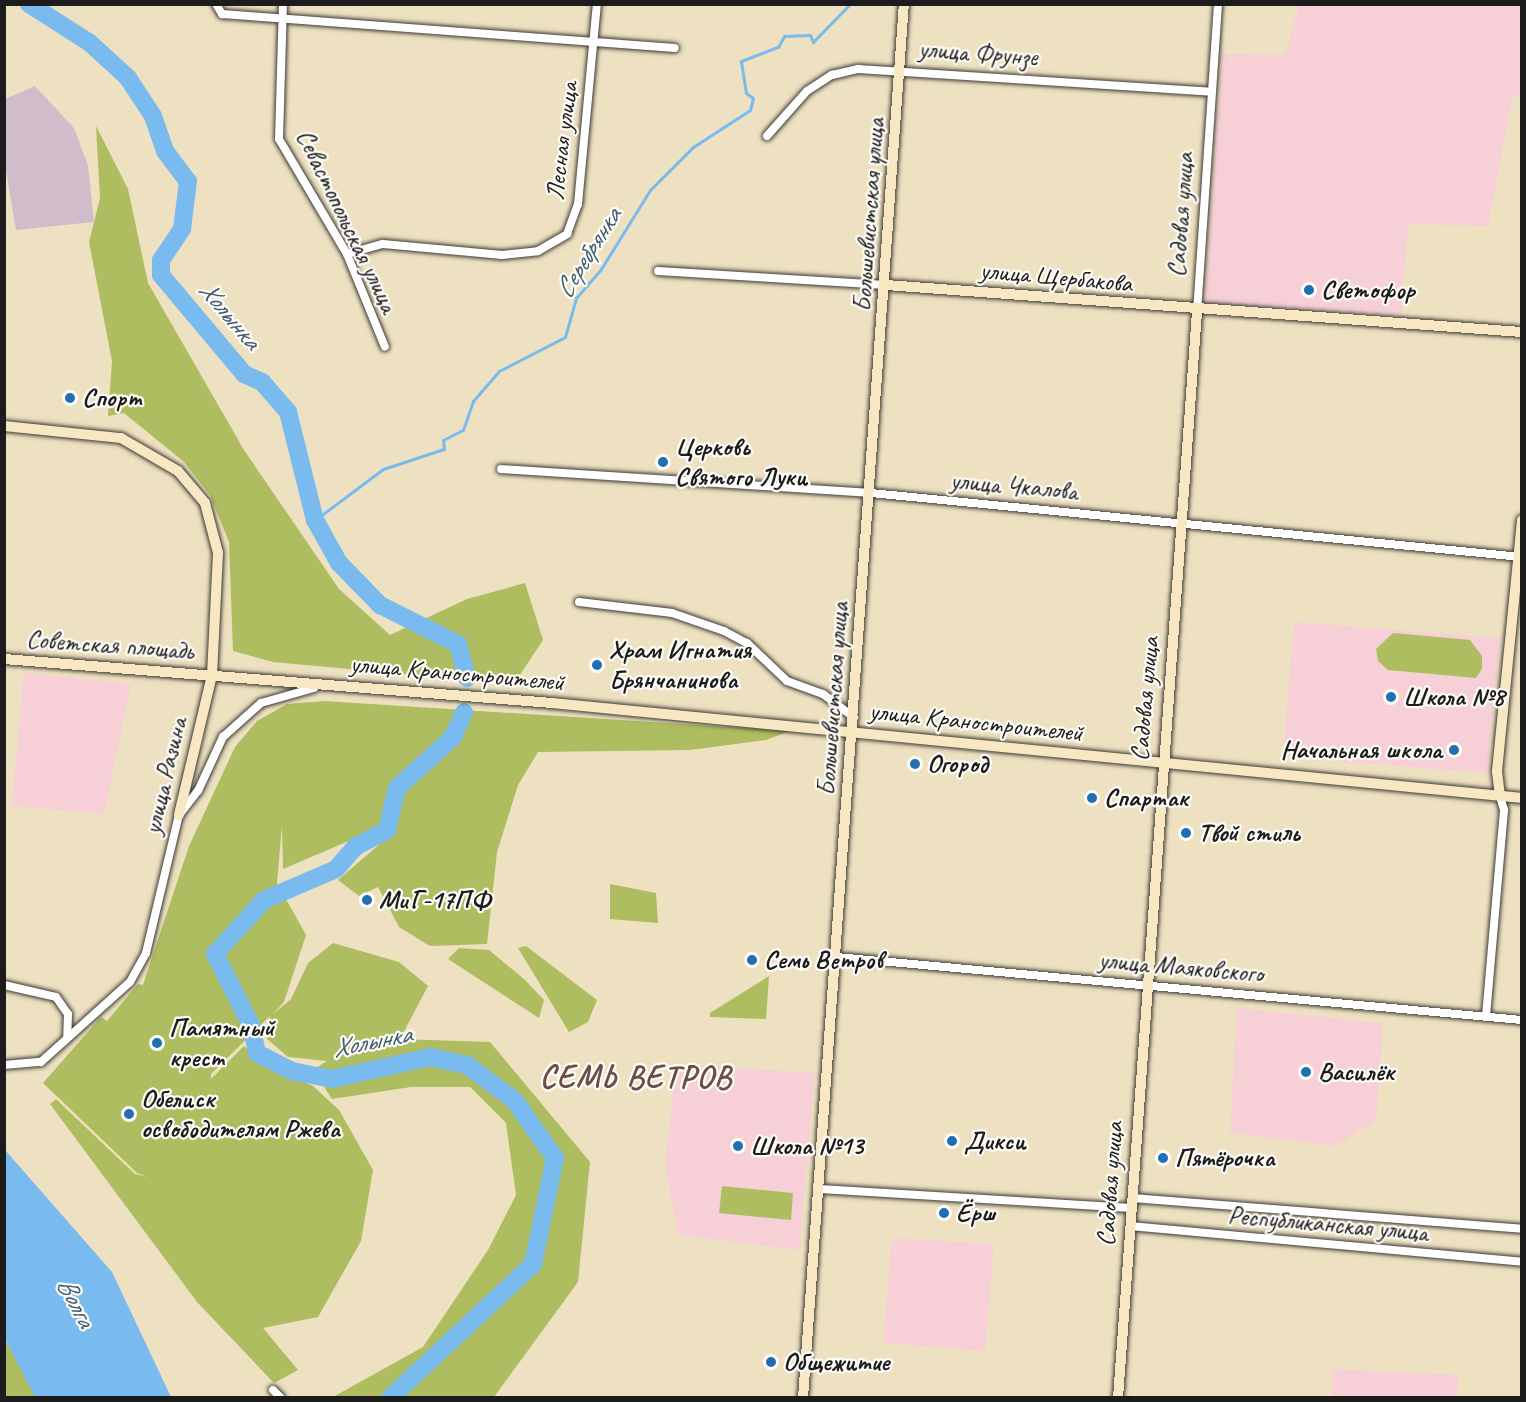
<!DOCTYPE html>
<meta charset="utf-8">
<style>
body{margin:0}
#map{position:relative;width:1526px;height:1402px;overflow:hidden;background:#eee1c1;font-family:Caveat,sans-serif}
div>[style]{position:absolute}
.built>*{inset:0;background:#f6cfd7}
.industrial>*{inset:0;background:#d1bdc9}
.green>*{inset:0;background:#aebd5f}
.water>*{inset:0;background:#79bbee}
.stream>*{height:3px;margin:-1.5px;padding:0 1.5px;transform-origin:1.5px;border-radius:1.5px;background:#79bbee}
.river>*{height:18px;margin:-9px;padding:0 9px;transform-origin:9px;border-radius:9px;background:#79bbee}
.roads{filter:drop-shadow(0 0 2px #3c3a35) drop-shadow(0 0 2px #3c3a35)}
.street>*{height:8px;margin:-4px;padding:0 4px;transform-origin:4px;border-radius:4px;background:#fff}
.secondary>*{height:10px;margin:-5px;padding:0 5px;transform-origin:5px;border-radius:5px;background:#f7e8c3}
.dots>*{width:16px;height:16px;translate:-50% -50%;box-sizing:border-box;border:3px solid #fdfcf7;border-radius:50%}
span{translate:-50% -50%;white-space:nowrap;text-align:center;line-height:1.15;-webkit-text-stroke:4.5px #fdfcf7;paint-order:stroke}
.street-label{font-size:26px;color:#1c1c1c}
.poi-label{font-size:26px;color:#1c1c1c;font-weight:700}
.left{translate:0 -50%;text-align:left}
.right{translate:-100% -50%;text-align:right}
.water-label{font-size:27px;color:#415c70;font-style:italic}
.district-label{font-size:32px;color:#694f4a;font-weight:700;letter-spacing:1.5px}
.frame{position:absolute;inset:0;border:6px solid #1c1c1c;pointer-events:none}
</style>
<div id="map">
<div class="built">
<i style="clip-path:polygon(1299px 5px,1521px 5px,1521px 99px,1513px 94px,1488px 226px,1408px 224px,1401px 315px,1205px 303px,1222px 54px,1286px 55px)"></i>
<i style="clip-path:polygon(1294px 622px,1500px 638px,1487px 773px,1283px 757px)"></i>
<i style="clip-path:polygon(24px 673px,131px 684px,104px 814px,12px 806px)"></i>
<i style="clip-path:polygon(1237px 1008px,1383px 1023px,1376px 1121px,1334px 1146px,1230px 1133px)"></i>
<i style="clip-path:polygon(704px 1066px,815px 1073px,799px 1250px,678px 1235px,665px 1165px,676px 1068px)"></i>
<i style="clip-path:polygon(892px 1238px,994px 1244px,985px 1351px,883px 1343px)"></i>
<i style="clip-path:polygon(1332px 1369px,1458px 1375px,1457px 1397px,1331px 1397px)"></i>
</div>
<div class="industrial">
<i style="clip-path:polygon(35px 86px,74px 128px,88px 165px,94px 222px,16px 230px,5px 164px,5px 99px)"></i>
</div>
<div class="green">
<i style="clip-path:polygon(96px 126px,128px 189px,148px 283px,244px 450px,339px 589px,390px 635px,467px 599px,525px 583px,543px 640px,514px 684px,273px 662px,233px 651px,229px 542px,210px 495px,184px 462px,124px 413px,108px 416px,112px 361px,89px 242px,100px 198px)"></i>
<i style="clip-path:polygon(1393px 633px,1470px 640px,1482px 656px,1482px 669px,1476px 678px,1388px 670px,1378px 661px,1376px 649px)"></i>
<i style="clip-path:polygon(325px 701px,790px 731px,766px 740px,690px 750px,538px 752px,518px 785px,497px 852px,487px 944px,430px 946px,399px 927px,378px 887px,359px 896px,338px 880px,382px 842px,400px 806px,397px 782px,384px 826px,283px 869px,282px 825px,277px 883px,306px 935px,284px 1002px,273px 1014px,291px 999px,308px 963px,333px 943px,399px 962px,428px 986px,400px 1039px,490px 1042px,590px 1162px,578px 1282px,494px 1397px,333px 1397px,423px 1347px,488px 1250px,516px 1195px,506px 1123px,470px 1087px,411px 1087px,332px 1099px,313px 1070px,327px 1061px,288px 1057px,267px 1039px,270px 1016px,211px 1074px,211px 1079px,244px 1046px,259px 1060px,313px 1086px,339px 1110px,373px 1170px,361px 1241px,318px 1317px,263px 1328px,298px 1370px,274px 1383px,197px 1302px,50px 1104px,56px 1099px,135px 1174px,148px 1177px,137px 1173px,43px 1083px,101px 1017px,107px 1021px,138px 984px,143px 985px,189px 846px,235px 747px,257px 721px,287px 704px)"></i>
<i style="clip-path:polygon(610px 884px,656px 893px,658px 923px,610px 919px)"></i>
<i style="clip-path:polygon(526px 946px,597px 1000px,588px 1022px,569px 1032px,518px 948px)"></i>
<i style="clip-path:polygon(459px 948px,489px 950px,525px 980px,544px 1000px,539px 1018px,448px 959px)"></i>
<i style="clip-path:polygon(769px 976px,766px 1019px,710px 1017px,710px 1013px)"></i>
<i style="clip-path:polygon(722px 1186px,793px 1193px,791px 1220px,719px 1213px)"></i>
<i style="clip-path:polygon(4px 1339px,26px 1373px,35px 1397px,5px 1397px)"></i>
</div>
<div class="water">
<i style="clip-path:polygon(5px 1150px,112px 1272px,171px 1397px,35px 1397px,5px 1339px)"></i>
</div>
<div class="stream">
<i style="left:315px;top:520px;width:85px;rotate:-36.9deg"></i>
<i style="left:383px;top:469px;width:64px;rotate:-18.2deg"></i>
<i style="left:444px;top:449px;width:9px;rotate:-96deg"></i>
<i style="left:443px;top:440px;width:22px;rotate:-27deg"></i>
<i style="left:463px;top:430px;width:31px;rotate:-71deg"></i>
<i style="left:473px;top:401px;width:40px;rotate:-49deg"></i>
<i style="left:499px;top:371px;width:74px;rotate:-27.3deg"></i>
<i style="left:565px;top:337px;width:41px;rotate:-74.2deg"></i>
<i style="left:576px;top:298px;width:38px;rotate:-49deg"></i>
<i style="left:601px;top:269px;width:93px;rotate:-58.2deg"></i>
<i style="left:650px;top:190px;width:61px;rotate:-45deg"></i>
<i style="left:693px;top:147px;width:68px;rotate:-33deg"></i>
<i style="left:750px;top:110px;width:12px;rotate:-76deg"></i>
<i style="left:753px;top:98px;width:9px;rotate:-144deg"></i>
<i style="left:746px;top:93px;width:32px;rotate:-99deg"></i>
<i style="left:741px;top:61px;width:40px;rotate:-21deg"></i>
<i style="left:778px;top:47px;width:13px;rotate:-61deg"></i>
<i style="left:784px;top:36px;width:26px;rotate:-2deg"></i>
<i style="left:810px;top:35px;width:8px;rotate:67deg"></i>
<i style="left:813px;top:42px;width:53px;rotate:-45.8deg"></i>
</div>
<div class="river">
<i style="left:29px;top:4px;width:72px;rotate:32.6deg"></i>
<i style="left:90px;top:43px;width:52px;rotate:42.6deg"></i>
<i style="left:128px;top:78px;width:45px;rotate:56.7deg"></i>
<i style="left:153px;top:116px;width:37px;rotate:71deg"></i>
<i style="left:165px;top:151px;width:38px;rotate:53deg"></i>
<i style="left:188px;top:181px;width:48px;rotate:97.1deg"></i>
<i style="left:182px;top:229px;width:37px;rotate:124deg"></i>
<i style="left:161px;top:260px;width:15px;rotate:90deg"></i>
<i style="left:161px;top:275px;width:129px;rotate:50deg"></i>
<i style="left:244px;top:374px;width:20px;rotate:24deg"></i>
<i style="left:262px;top:382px;width:40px;rotate:49deg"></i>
<i style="left:288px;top:412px;width:111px;rotate:76deg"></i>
<i style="left:315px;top:520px;width:49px;rotate:60.8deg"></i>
<i style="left:339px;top:563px;width:59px;rotate:45.7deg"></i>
<i style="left:380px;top:605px;width:87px;rotate:26.6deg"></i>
<i style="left:458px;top:644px;width:35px;rotate:75deg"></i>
<i style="left:390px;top:1398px;width:196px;rotate:-43.1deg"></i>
<i style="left:533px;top:1264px;width:108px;rotate:-78.3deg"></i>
<i style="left:555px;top:1158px;width:71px;rotate:-125.3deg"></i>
<i style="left:514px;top:1100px;width:59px;rotate:-143.3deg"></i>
<i style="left:467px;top:1065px;width:38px;rotate:-168deg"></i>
<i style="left:430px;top:1057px;width:100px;rotate:167.3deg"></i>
<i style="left:332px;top:1079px;width:41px;rotate:-168.7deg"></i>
<i style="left:292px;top:1071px;width:39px;rotate:-153deg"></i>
<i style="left:257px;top:1053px;width:29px;rotate:-102deg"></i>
<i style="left:251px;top:1025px;width:80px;rotate:-116.9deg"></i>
<i style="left:215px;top:954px;width:73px;rotate:-47.8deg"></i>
<i style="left:264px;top:900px;width:78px;rotate:-23.3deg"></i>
<i style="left:336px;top:869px;width:29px;rotate:-49deg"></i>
<i style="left:355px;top:847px;width:36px;rotate:-28deg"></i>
<i style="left:387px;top:830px;width:43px;rotate:-76.6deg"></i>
<i style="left:397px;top:788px;width:76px;rotate:-42.3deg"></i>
<i style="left:453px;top:737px;width:27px;rotate:-66deg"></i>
</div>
<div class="roads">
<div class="street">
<i style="left:216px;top:4px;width:12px;rotate:59deg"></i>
<i style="left:222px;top:14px;width:454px;rotate:4.3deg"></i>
<i style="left:283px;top:4px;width:135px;rotate:91.7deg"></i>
<i style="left:279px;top:139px;width:134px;rotate:59.4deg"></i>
<i style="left:347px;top:254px;width:100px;rotate:67.8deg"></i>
<i style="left:767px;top:136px;width:60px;rotate:-48.4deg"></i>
<i style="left:807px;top:91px;width:30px;rotate:-33deg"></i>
<i style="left:832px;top:75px;width:27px;rotate:-13deg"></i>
<i style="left:858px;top:69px;width:354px;rotate:3.7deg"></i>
<i style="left:347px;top:254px;width:37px;rotate:-16deg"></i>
<i style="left:383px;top:244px;width:120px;rotate:5.3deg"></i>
<i style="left:502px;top:255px;width:36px;rotate:-6deg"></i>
<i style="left:538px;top:251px;width:34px;rotate:-30deg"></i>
<i style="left:567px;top:234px;width:32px;rotate:-70deg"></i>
<i style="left:578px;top:204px;width:201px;rotate:-84.6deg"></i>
<i style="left:658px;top:271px;width:228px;rotate:3.5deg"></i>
<i style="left:1197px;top:312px;width:309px;rotate:-86.1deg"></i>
<i style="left:501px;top:469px;width:371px;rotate:3.7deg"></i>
<i style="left:871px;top:493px;width:653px;rotate:5.62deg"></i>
<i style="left:579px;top:602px;width:94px;rotate:6.7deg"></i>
<i style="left:672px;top:613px;width:55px;rotate:19.1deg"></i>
<i style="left:724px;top:631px;width:26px;rotate:28deg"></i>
<i style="left:747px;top:643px;width:55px;rotate:43.5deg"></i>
<i style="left:787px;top:681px;width:38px;rotate:20deg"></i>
<i style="left:823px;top:694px;width:39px;rotate:37deg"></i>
<i style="left:836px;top:957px;width:689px;rotate:5.25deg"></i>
<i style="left:4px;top:985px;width:53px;rotate:13deg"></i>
<i style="left:56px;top:997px;width:21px;rotate:55deg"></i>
<i style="left:68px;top:1014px;width:23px;rotate:92deg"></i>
<i style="left:1486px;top:1016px;width:207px;rotate:-85deg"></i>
<i style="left:1504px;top:810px;width:15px;rotate:-106deg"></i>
<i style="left:4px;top:1065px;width:37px;rotate:-5deg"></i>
<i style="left:41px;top:1062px;width:120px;rotate:-42deg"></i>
<i style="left:130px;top:982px;width:33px;rotate:-61deg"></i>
<i style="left:146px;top:953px;width:142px;rotate:-76.6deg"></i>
<i style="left:179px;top:815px;width:31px;rotate:-52deg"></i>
<i style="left:198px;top:791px;width:60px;rotate:-65.2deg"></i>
<i style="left:223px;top:737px;width:51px;rotate:-41.8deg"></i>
<i style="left:261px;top:703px;width:55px;rotate:-15.8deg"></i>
<i style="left:820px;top:1189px;width:312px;rotate:3.5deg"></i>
<i style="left:1132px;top:1198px;width:391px;rotate:4.5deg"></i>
<i style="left:1130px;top:1226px;width:394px;rotate:5.2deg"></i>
<i style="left:273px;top:1390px;width:11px;rotate:45deg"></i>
</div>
<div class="secondary">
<i style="left:886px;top:285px;width:638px;rotate:4.23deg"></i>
<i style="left:4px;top:426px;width:118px;rotate:5.9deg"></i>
<i style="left:121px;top:438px;width:66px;rotate:30.1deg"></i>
<i style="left:178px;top:471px;width:42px;rotate:49.8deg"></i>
<i style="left:205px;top:503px;width:52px;rotate:75.4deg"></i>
<i style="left:218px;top:553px;width:122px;rotate:92.8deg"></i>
<i style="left:212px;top:675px;width:144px;rotate:103.3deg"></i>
<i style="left:4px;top:659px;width:550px;rotate:4.59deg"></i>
<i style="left:552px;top:703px;width:975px;rotate:5.59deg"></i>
<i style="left:1500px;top:796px;width:25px;rotate:-97deg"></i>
<i style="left:1497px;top:771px;width:252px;rotate:-84.3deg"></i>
<i style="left:803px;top:1398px;width:1398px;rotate:-85.86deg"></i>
<i style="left:1118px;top:1398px;width:1089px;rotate:-85.84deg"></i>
</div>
</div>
<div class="dots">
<i style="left:1309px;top:290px;background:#1f6fb2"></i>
<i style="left:70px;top:398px;background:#1f6fb2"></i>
<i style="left:663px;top:462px;background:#1f6fb2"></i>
<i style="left:597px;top:665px;background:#1f6fb2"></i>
<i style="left:1391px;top:697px;background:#1f6fb2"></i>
<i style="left:1454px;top:750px;background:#1f6fb2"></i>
<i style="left:915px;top:764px;background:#1f6fb2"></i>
<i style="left:1092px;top:798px;background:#1f6fb2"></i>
<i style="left:1186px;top:833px;background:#1f6fb2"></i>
<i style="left:367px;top:900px;background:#1f6fb2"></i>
<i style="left:752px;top:960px;background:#1f6fb2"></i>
<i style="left:157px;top:1043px;background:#1f6fb2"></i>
<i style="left:1306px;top:1072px;background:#1f6fb2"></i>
<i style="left:129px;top:1114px;background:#1f6fb2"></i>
<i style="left:952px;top:1141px;background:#1f6fb2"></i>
<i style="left:738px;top:1146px;background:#1f6fb2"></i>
<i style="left:1163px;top:1158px;background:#1f6fb2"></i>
<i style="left:944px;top:1213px;background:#1f6fb2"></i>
<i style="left:771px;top:1362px;background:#1f6fb2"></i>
</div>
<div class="street-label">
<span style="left:978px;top:53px;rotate:4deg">улица Фрунзе</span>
<span style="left:562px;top:141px;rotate:-83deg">Лесная улица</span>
<span style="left:869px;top:215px;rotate:-86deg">Большевистская улица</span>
<span style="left:1181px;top:215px;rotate:-86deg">Садовая улица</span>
<span style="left:347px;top:221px;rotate:64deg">Севастопольская улица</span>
<span style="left:1056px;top:277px;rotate:5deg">улица Щербакова</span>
<span style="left:1014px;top:486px;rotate:5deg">улица Чкалова</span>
<span style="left:110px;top:645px;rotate:4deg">Советская площадь</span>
<span style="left:457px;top:673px;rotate:5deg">улица Краностроителей</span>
<span style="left:833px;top:699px;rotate:-86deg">Большевистская улица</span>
<span style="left:1145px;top:699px;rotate:-85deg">Садовая улица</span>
<span style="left:976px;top:722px;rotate:6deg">улица Краностроителей</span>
<span style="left:165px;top:776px;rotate:-77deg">улица Разина</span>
<span style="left:1181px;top:967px;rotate:5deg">улица Маяковского</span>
<span style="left:1110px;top:1184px;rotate:-86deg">Садовая улица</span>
<span style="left:1328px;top:1224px;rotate:5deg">Республиканская улица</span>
</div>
<div class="poi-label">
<span class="left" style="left:1321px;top:290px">Светофор</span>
<span class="left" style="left:82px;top:398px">Спорт</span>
<span class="left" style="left:675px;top:462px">Церковь<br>Святого Луки</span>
<span class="left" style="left:609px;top:665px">Храм Игнатия<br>Брянчанинова</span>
<span class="left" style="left:1403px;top:697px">Школа №8</span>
<span class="right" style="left:1442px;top:750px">Начальная школа</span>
<span class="left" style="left:927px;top:764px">Огород</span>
<span class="left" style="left:1104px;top:798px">Спартак</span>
<span class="left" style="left:1198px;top:833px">Твой стиль</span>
<span class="left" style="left:379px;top:900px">МиГ-17ПФ</span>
<span class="left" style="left:764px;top:960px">Семь Ветров</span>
<span class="left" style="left:169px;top:1043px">Памятный<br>крест</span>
<span class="left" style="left:1318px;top:1072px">Василёк</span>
<span class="left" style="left:141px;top:1114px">Обелиск<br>освободителям Ржева</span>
<span class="left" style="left:964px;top:1141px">Дикси</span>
<span class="left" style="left:750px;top:1146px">Школа №13</span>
<span class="left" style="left:1175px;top:1158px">Пятёрочка</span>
<span class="left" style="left:956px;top:1213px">Ёрш</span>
<span class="left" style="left:783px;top:1362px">Общежитие</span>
</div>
<div class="water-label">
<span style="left:588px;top:253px;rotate:-58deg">Серебрянка</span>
<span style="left:230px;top:315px;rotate:50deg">Холынка</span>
<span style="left:372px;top:1041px;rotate:-11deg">Холынка</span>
<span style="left:76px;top:1302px;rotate:63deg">Волга</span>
</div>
<div class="district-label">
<span style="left:636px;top:1077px">СЕМЬ ВЕТРОВ</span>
</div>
<div class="frame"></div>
</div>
